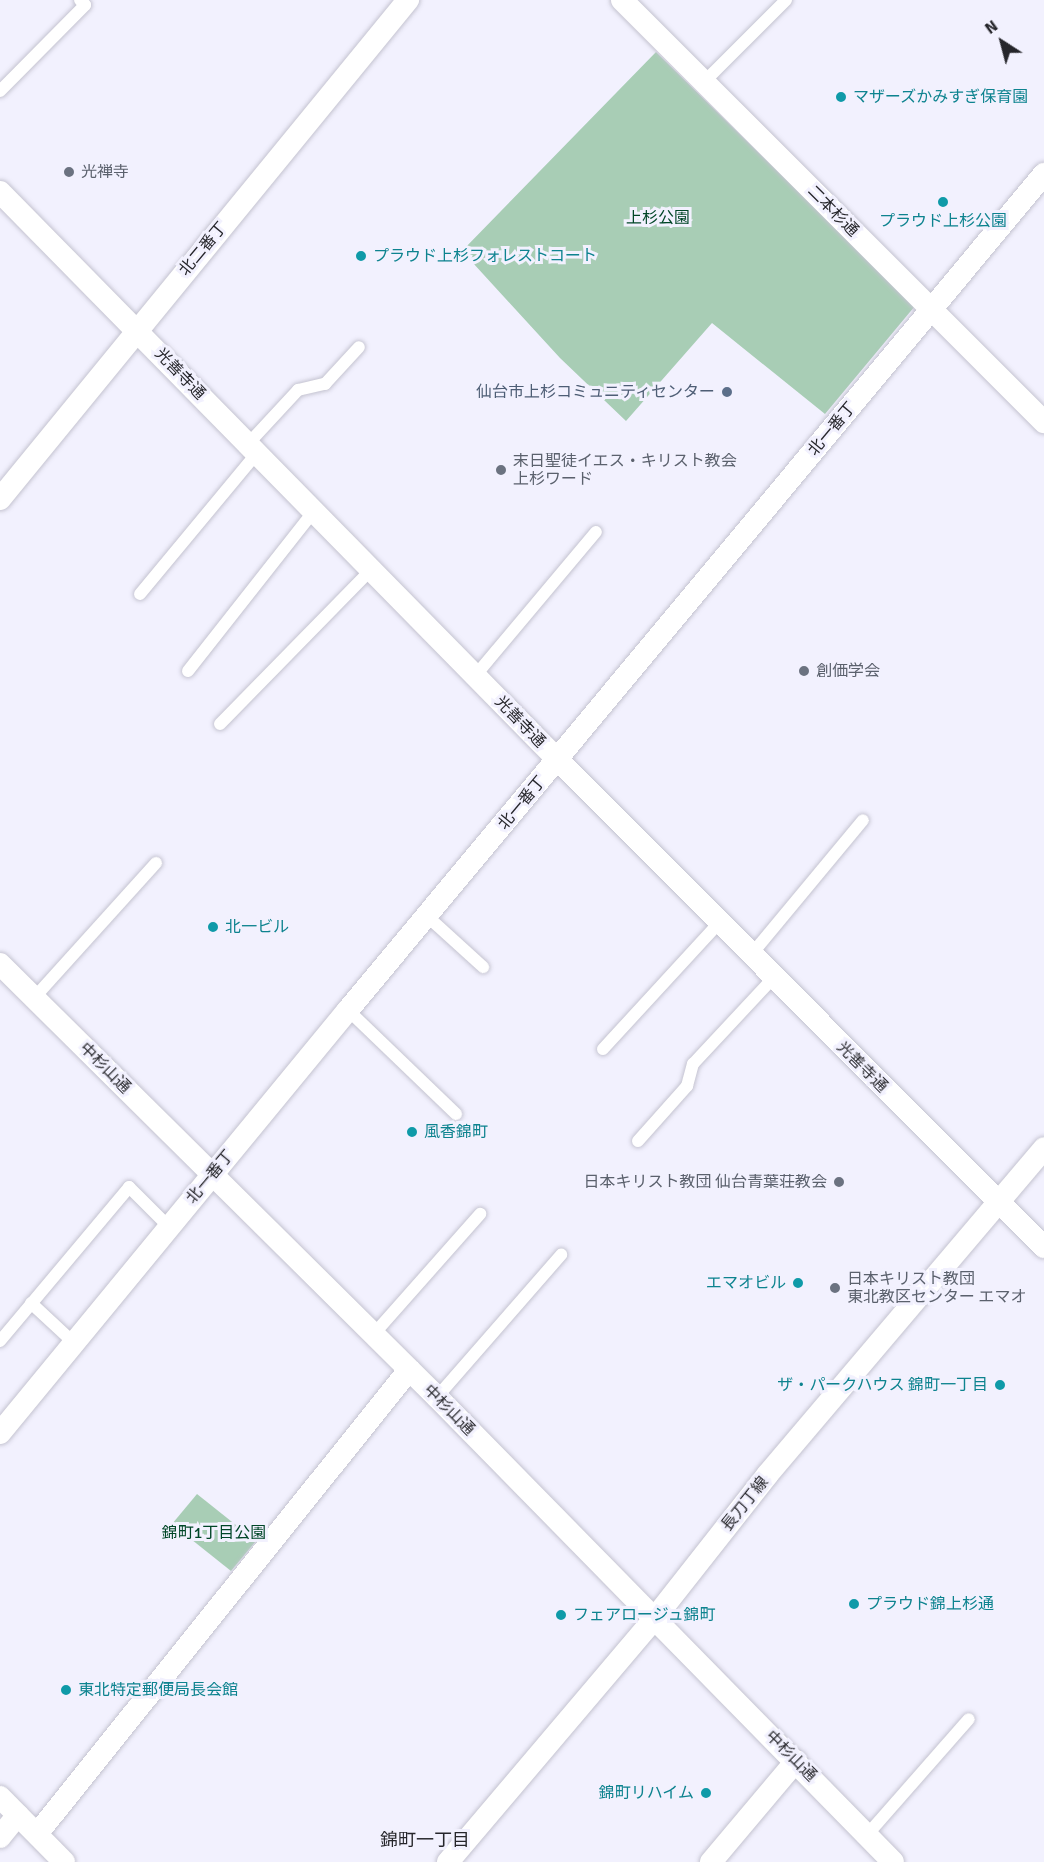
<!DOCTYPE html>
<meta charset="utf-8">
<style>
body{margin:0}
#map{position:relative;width:1044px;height:1862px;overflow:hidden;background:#f2f1fe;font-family:Signika,"Noto Sans JP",sans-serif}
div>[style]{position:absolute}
.green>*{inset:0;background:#a8cdb5}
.roads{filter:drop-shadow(0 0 2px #c4c3d0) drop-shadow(0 0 2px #c4c3d0)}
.service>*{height:12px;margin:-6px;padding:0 6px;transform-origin:6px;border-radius:6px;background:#fff}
.minor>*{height:22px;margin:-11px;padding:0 11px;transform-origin:11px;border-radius:11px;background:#fff}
.dots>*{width:16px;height:16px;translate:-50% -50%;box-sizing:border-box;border:3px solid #f2f1fe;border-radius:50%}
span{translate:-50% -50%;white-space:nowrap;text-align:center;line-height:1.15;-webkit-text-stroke:6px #f2f1fe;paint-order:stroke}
.culture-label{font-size:16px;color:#0d838f}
.left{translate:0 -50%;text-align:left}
.right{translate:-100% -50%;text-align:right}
.worship-label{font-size:16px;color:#5b616d}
.street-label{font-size:16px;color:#26262b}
.park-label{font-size:16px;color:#004627}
.service-label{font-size:16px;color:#4e5e75}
.neighbourhood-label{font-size:18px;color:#26262b}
.north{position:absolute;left:972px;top:12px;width:60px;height:60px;-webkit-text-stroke:4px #f2f1fe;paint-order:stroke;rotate:324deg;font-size:16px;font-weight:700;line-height:24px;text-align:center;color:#26262b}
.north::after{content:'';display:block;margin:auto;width:21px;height:27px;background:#26262b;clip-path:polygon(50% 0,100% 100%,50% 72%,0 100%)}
</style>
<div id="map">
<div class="green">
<i style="clip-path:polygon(656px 52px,915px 306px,825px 414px,712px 323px,626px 421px,560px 358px,462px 251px)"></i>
<i style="clip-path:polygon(197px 1494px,256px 1541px,231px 1571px,172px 1524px)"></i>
</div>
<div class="roads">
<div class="service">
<i style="left:704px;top:82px;width:116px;rotate:-45deg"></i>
<i style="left:0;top:91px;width:121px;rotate:-45.3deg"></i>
<i style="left:85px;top:5px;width:7px;rotate:-135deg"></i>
<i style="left:248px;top:444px;width:74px;rotate:-47.2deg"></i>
<i style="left:298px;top:390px;width:28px;rotate:-13deg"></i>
<i style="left:325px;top:384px;width:50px;rotate:-47.4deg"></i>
<i style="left:140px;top:594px;width:183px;rotate:-50.3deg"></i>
<i style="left:188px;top:671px;width:204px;rotate:-51.8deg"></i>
<i style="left:475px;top:676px;width:188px;rotate:-50deg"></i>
<i style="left:220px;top:724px;width:216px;rotate:-45.6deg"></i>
<i style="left:427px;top:916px;width:76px;rotate:42.3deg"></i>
<i style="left:751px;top:955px;width:175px;rotate:-50.3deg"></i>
<i style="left:34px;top:998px;width:182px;rotate:-47.9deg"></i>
<i style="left:348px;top:1010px;width:150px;rotate:43.9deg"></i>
<i style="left:603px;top:1049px;width:171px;rotate:-47.4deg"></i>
<i style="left:638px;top:1141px;width:74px;rotate:-48.3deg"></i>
<i style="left:687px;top:1086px;width:23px;rotate:-75deg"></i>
<i style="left:693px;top:1064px;width:119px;rotate:-47deg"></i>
<i style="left:31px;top:1303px;width:59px;rotate:42.9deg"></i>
<i style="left:373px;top:1335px;width:162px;rotate:-48.5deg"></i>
<i style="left:0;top:1341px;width:201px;rotate:-50deg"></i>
<i style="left:129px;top:1187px;width:57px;rotate:45deg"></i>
<i style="left:437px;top:1397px;width:189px;rotate:-48.9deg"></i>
<i style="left:867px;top:1835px;width:154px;rotate:-48.7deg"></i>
</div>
<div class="minor">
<i style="left:622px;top:0;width:597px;rotate:45deg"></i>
<i style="left:0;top:192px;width:796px;rotate:45.51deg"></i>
<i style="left:558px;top:760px;width:688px;rotate:45.06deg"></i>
<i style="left:0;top:499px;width:645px;rotate:-50.73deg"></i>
<i style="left:0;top:964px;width:615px;rotate:44.74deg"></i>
<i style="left:437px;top:1397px;width:651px;rotate:45.56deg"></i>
<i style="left:0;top:1433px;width:548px;rotate:-50.56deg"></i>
<i style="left:348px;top:1010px;width:1088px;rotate:-50.22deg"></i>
<i style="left:0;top:1797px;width:91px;rotate:45.4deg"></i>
<i style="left:37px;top:1834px;width:595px;rotate:-51.28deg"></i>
<i style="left:0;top:1837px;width:28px;rotate:-51deg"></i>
<i style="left:448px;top:1862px;width:319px;rotate:-49.7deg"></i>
<i style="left:654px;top:1619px;width:184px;rotate:-51.8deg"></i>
<i style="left:768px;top:1474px;width:427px;rotate:-49.7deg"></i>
<i style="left:711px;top:1862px;width:132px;rotate:-49.9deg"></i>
</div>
</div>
<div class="dots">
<i style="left:841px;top:97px;background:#0f9aa8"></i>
<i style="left:69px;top:172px;background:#6b7280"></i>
<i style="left:943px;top:202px;background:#0f9aa8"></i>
<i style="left:361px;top:256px;background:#0f9aa8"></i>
<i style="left:727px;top:392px;background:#5c6f8a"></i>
<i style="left:501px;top:470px;background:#6b7280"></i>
<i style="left:804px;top:671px;background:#6b7280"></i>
<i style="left:213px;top:927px;background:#0f9aa8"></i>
<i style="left:412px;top:1132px;background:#0f9aa8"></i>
<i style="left:839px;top:1182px;background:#6b7280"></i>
<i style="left:798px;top:1283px;background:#0f9aa8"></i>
<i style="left:835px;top:1288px;background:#6b7280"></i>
<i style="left:1000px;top:1385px;background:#0f9aa8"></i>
<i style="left:854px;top:1604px;background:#0f9aa8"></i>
<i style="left:561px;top:1615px;background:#0f9aa8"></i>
<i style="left:66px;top:1690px;background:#0f9aa8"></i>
<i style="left:706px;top:1793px;background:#0f9aa8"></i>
</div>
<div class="culture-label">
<span class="left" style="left:853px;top:97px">マザーズかみすぎ保育園</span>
<span style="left:943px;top:221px">プラウド上杉公園</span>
<span class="left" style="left:373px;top:256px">プラウド上杉フォレストコート</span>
<span class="left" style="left:225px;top:927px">北一ビル</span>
<span class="left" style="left:424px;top:1132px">風香錦町</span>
<span class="right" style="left:786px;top:1283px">エマオビル</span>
<span class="right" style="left:988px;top:1385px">ザ・パークハウス 錦町一丁目</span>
<span class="left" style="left:866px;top:1604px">プラウド錦上杉通</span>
<span class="left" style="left:573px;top:1615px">フェアロージュ錦町</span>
<span class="left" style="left:78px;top:1690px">東北特定郵便局長会館</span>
<span class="right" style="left:694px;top:1793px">錦町リハイム</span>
</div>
<div class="worship-label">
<span class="left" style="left:81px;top:172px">光禅寺</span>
<span class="left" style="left:513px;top:470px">末日聖徒イエス・キリスト教会<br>上杉ワード</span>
<span class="left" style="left:816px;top:671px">創価学会</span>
<span class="right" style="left:827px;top:1182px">日本キリスト教団 仙台青葉荘教会</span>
<span class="left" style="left:847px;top:1288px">日本キリスト教団<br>東北教区センター エマオ</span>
</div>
<div class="street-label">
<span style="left:833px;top:211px;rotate:45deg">二本杉通</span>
<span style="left:203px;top:249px;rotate:-50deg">北二番丁</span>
<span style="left:180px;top:374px;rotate:46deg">光善寺通</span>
<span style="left:832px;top:429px;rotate:-50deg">北一番丁</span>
<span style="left:520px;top:722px;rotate:46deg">光善寺通</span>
<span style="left:522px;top:803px;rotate:-50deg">北一番丁</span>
<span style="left:862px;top:1067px;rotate:45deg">光善寺通</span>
<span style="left:105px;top:1068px;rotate:45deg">中杉山通</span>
<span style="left:210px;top:1177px;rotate:-50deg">北一番丁</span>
<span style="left:449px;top:1410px;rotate:45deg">中杉山通</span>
<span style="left:745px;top:1504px;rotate:-51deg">長刀丁線</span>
<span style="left:791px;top:1756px;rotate:45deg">中杉山通</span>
</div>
<div class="park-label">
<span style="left:658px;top:218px">上杉公園</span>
<span style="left:214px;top:1533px">錦町1丁目公園</span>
</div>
<div class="service-label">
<span class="right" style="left:715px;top:392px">仙台市上杉コミュニティセンター</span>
</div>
<div class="neighbourhood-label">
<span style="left:425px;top:1840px">錦町一丁目</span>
</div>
<div class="north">N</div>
</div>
